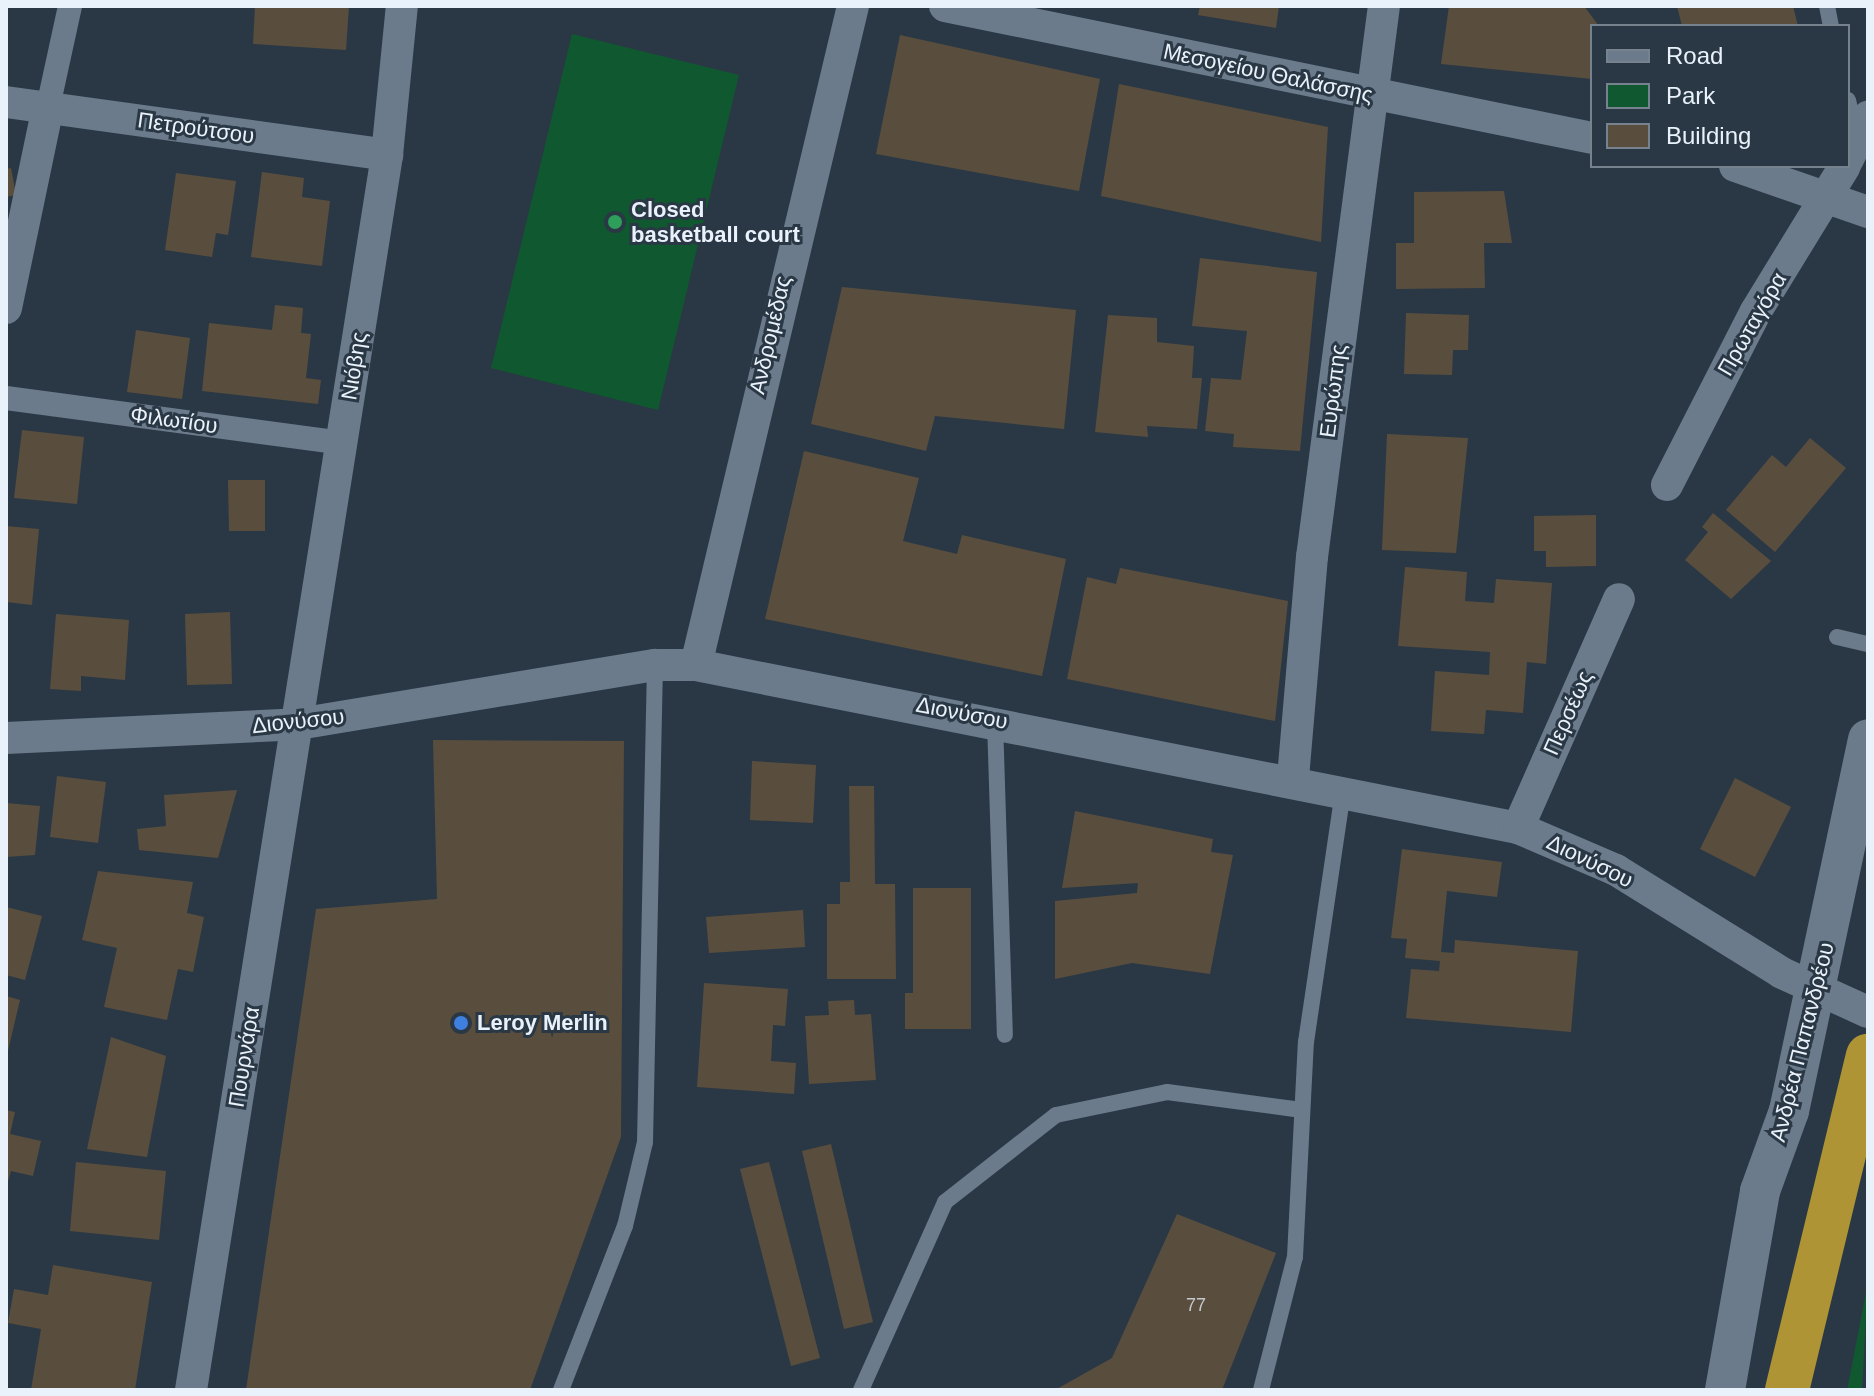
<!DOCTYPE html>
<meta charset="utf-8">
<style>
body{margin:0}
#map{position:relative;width:1874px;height:1396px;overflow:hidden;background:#2a3845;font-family:Arial,sans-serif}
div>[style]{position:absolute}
.green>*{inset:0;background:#10582f}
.building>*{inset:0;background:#594e3d}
.service>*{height:16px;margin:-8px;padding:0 8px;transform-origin:8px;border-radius:8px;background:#6b7b8b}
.pedestrian>*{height:24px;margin:-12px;padding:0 12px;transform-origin:12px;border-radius:12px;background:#6b7b8b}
.minor>*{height:32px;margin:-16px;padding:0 16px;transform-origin:16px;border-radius:16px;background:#6b7b8b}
.tertiary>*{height:40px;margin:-20px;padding:0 20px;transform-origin:20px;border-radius:20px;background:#6b7b8b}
.motorway>*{height:44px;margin:-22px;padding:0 22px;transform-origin:22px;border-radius:22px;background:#ae9435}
.dots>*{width:22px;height:22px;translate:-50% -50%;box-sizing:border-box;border:4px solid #2a3845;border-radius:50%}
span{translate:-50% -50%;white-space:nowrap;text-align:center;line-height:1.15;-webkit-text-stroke:6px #2a3845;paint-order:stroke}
.number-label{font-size:18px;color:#c5c8cb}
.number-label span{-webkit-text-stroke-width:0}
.street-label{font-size:22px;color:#e9f1fa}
.poi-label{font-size:22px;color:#e9f1fa;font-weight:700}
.left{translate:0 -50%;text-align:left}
.frame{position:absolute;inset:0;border:8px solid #e9f1fa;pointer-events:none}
.legend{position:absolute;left:1590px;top:24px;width:260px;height:144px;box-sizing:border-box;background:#2a3845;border:2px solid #76828d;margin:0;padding:10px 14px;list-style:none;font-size:24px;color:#e9f1fa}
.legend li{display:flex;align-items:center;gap:16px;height:40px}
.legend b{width:40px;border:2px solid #76828d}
</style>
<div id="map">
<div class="green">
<i style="clip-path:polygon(572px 34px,739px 75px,658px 410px,491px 368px)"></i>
<i style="clip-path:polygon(1868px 1282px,1862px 1390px,1847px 1390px,1850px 1375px)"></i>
</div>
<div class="building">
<i style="clip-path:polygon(255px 6px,349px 6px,346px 50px,253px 44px)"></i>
<i style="clip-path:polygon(1200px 6px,1279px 6px,1276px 28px,1198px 15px)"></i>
<i style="clip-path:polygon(1449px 6px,1584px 6px,1599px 26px,1592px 26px,1592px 79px,1441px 64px)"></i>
<i style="clip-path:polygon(1677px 6px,1793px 6px,1798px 26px,1682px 26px)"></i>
<i style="clip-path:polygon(900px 35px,1100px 79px,1079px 191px,876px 154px)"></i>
<i style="clip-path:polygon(1119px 84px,1328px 127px,1321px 242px,1101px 196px)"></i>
<i style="clip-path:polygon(11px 168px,16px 195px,6px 197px,6px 169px)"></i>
<i style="clip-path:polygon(262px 172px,304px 178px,302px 197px,330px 201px,322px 266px,251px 257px)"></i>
<i style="clip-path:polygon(176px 173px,236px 181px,228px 235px,216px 233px,212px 257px,165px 250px)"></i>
<i style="clip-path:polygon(1504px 191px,1512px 243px,1484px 243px,1485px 288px,1396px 289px,1396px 243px,1414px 243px,1414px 192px)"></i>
<i style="clip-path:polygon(1200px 258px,1317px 272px,1300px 451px,1233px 447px,1234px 434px,1205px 431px,1211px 378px,1241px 380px,1247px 331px,1192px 326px)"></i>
<i style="clip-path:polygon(842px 287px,1076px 310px,1064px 429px,935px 416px,926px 451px,811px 424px)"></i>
<i style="clip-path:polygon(275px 305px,303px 308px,301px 333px,311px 334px,306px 378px,321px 380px,318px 404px,202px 391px,209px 323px,272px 330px)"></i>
<i style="clip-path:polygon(1406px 313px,1469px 315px,1468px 350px,1453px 350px,1452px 375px,1404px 374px)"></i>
<i style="clip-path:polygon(1108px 315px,1157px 318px,1157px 342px,1194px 346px,1192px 378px,1202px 378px,1197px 429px,1147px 426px,1148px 437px,1095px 432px)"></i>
<i style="clip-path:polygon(136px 330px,190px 338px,182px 399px,127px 392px)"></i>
<i style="clip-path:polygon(22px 430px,84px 437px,77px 504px,14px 498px)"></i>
<i style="clip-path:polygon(1387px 434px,1468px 438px,1456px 553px,1382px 550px)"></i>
<i style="clip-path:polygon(1810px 438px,1846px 468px,1775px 552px,1726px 510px,1772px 455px,1786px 467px)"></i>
<i style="clip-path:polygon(804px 451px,919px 478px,903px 541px,957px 554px,962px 535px,1066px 559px,1042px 676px,765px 619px)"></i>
<i style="clip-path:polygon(228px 480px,265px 480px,265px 531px,229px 531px)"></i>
<i style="clip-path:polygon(1713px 513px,1771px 561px,1731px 599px,1685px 560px,1708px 532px,1702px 527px)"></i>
<i style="clip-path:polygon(1596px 515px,1596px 566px,1546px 567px,1546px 551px,1534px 551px,1534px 516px)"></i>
<i style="clip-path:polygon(6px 526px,39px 529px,32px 605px,6px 602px)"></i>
<i style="clip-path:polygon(1405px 567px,1467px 572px,1465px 601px,1494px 603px,1496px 579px,1552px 583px,1546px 664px,1527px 662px,1523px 713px,1486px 710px,1484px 734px,1431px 731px,1435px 671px,1489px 675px,1490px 652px,1398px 646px)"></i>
<i style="clip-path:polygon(1120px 568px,1288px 601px,1275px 721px,1067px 679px,1087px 577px,1116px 584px)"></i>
<i style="clip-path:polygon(230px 612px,232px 684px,187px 685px,185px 614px)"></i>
<i style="clip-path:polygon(56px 614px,129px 620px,125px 680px,81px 676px,81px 691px,50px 689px)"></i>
<i style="clip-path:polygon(433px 740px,624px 741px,621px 1137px,530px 1390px,246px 1390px,316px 909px,437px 899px)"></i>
<i style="clip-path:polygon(752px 761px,816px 765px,813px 823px,750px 820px)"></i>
<i style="clip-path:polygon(57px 776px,106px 782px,98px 843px,50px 837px)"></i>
<i style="clip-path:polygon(1735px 778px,1791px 807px,1755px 877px,1700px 849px)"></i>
<i style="clip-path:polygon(849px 786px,874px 786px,875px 884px,895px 884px,896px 979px,827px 979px,827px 904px,840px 904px,840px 882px,850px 882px)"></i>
<i style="clip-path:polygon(237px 790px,218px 858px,139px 850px,137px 829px,166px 826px,164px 795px)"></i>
<i style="clip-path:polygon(6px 803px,40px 806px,35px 855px,6px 857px)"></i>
<i style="clip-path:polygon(1075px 811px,1213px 839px,1211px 852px,1233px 855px,1210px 974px,1132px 963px,1055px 979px,1055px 901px,1137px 893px,1138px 883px,1062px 888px)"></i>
<i style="clip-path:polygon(1402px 849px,1502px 862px,1497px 897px,1447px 891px,1441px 952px,1454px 953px,1455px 940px,1578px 951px,1571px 1032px,1406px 1018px,1411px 969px,1439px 971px,1440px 961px,1405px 958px,1407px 939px,1391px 938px)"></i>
<i style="clip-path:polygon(98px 871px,193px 882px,187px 913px,204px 917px,193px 972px,178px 969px,167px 1020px,104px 1007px,117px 948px,82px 940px)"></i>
<i style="clip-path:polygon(913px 888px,971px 888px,971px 1029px,905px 1029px,905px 993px,913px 993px)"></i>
<i style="clip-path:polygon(6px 907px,42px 916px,25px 980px,6px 975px)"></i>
<i style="clip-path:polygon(803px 910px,805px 947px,709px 953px,706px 917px)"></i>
<i style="clip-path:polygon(704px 983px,788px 989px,785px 1026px,773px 1025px,771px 1061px,796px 1063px,794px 1094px,697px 1087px)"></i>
<i style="clip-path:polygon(6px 996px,20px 1000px,7px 1055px,6px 1055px)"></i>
<i style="clip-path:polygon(854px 1000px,855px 1015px,871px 1014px,876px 1080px,809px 1084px,805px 1016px,829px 1015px,828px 1001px)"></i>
<i style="clip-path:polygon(111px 1037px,166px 1056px,147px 1157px,87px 1149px)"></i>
<i style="clip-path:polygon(6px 1110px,15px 1112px,10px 1134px,41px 1141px,33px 1176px,11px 1171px,7px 1185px)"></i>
<i style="clip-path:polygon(831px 1144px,873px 1322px,844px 1329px,802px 1151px)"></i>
<i style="clip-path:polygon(76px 1162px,166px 1171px,159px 1240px,70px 1231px)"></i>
<i style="clip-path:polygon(769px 1162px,820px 1358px,791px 1366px,740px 1169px)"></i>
<i style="clip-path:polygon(1177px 1214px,1276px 1253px,1222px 1390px,1055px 1390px,1112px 1358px)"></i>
<i style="clip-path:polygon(53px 1265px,152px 1282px,135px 1390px,31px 1390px,41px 1329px,8px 1323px,14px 1289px,48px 1295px)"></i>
</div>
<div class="service">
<i style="left:1827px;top:6px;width:20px;rotate:79deg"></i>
<i style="left:1848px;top:100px;width:35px;rotate:77deg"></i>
<i style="left:1837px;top:637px;width:32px;rotate:13deg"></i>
<i style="left:995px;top:721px;width:314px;rotate:88.2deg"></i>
<i style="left:561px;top:1390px;width:176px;rotate:-68.7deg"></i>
<i style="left:625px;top:1226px;width:86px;rotate:-76.6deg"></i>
<i style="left:645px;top:1142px;width:477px;rotate:-88.8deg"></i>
<i style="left:861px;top:1390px;width:206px;rotate:-65.9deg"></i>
<i style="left:945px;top:1202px;width:141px;rotate:-38.1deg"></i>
<i style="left:1056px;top:1115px;width:113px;rotate:-11.7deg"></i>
<i style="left:1167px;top:1092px;width:136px;rotate:7.6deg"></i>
<i style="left:1261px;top:1390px;width:137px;rotate:-75.7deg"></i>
<i style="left:1295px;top:1257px;width:215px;rotate:-87.1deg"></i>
<i style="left:1306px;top:1042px;width:255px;rotate:-81.6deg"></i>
</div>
<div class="pedestrian">
<i style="left:48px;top:107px;width:103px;rotate:-77.7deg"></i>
<i style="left:6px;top:398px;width:339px;rotate:7.6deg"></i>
</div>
<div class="minor">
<i style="left:945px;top:6px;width:660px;rotate:11.53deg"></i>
<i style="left:6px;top:102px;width:385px;rotate:7.9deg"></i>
<i style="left:1848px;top:159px;width:47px;rotate:-64.5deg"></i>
<i style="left:1735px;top:166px;width:141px;rotate:19.1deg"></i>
<i style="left:6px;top:308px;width:205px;rotate:-78.2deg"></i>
<i style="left:1667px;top:485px;width:195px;rotate:-62.9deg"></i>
<i style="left:1756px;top:311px;width:170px;rotate:-58.5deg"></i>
<i style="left:696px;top:665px;width:677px;rotate:-76.6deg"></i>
<i style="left:6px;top:738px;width:292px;rotate:-2.7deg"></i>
<i style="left:298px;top:724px;width:362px;rotate:-9.4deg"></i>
<i style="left:655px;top:665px;width:41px"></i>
<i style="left:696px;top:665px;width:838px;rotate:11.22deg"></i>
<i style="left:1518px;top:828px;width:107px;rotate:23.2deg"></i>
<i style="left:1616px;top:870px;width:195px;rotate:31.8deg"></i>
<i style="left:1782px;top:973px;width:94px;rotate:24.4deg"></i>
<i style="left:1293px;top:778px;width:222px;rotate:-85.1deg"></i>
<i style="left:1312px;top:557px;width:556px;rotate:-82.56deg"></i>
<i style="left:1518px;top:828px;width:250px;rotate:-66.2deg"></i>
<i style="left:191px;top:1390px;width:1250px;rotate:-80.98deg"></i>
<i style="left:387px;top:155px;width:150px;rotate:-84.3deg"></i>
</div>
<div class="tertiary">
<i style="left:1725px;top:1390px;width:202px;rotate:-80deg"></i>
<i style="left:1760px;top:1191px;width:85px;rotate:-70.1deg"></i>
<i style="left:1789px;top:1111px;width:380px;rotate:-78deg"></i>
</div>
<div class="motorway">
<i style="left:1787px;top:1390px;width:344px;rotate:-76.4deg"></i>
</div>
<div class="dots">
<i style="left:615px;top:222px;background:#2e9e5b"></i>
<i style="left:461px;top:1023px;background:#3f7fe0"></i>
</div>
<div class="number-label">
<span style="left:1196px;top:1305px">77</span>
</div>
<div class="street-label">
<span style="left:1268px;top:73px;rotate:12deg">Μεσογείου Θαλάσσης</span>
<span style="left:196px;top:128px;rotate:8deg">Πετρούτσου</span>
<span style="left:1752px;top:324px;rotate:-60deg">Πρωταγόρα</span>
<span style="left:770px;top:335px;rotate:-77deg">Ανδρομέδας</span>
<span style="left:354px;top:366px;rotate:-81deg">Νιόβης</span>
<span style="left:1333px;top:391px;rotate:-83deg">Ευρώπης</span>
<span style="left:174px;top:420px;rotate:8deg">Φιλωτίου</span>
<span style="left:962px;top:713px;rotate:11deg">Διονύσου</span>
<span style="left:1568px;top:713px;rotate:-66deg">Περσέως</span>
<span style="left:298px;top:721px;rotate:-6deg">Διονύσου</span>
<span style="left:1590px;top:861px;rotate:26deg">Διονύσου</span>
<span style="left:1802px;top:1042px;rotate:-76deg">Ανδρέα Παπανδρέου</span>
<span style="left:244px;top:1057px;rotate:-81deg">Πουρνάρα</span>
</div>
<div class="poi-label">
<span class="left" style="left:631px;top:222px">Closed<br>basketball court</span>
<span class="left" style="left:477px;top:1023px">Leroy Merlin</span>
</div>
<div class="frame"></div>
<ul class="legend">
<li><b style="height:10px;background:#6b7b8b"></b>Road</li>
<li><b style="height:22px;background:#10582f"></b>Park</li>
<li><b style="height:22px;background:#594e3d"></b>Building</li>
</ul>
</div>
